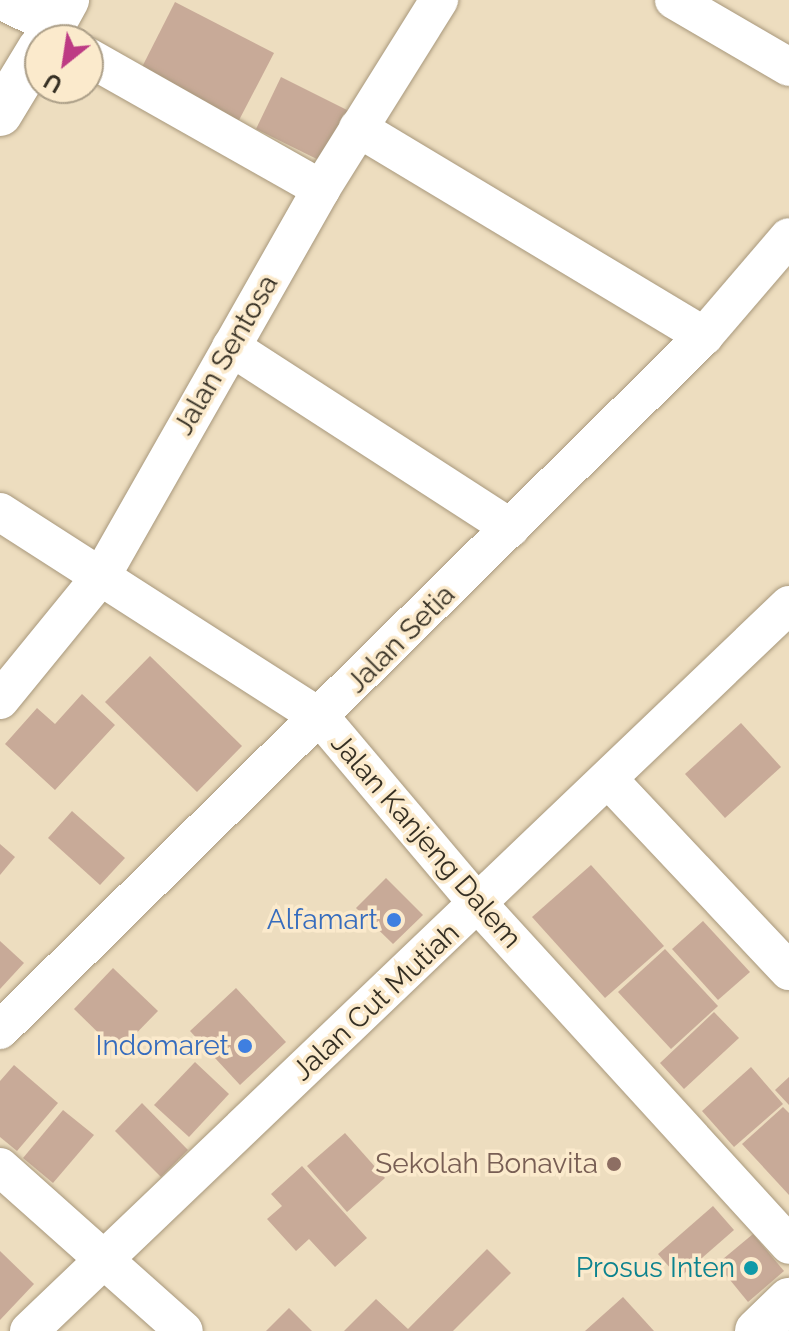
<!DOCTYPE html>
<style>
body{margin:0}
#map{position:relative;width:789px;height:1331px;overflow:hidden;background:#edddbf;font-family:Raleway,sans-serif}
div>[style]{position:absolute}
.building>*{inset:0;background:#c8aa98}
.roads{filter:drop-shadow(0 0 2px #a8987c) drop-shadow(0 0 2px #a8987c)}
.street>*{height:38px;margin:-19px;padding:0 19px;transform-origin:19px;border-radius:19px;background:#fff}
.secondary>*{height:44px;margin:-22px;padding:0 22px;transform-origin:22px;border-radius:22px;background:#fff}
.dots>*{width:22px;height:22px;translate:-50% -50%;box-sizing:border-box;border:4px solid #fbeacc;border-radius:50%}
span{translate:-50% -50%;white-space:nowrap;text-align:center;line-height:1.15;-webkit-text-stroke:7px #fbeacc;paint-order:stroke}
.street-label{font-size:28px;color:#352f23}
.shop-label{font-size:28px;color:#366cbe}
.right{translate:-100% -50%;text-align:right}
.education-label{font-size:28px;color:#785e54}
.culture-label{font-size:28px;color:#0d838f}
.north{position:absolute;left:24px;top:24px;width:80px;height:80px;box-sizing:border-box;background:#fbeacc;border:2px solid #ac9f88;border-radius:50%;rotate:210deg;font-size:22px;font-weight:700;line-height:32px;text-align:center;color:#352f23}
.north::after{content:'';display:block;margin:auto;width:28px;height:36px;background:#bd3b84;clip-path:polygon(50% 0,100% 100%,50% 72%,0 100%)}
</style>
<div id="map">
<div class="building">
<i style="clip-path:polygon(175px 2px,274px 53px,237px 124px,139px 73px)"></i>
<i style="clip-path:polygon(281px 77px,357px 115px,331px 166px,256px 129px)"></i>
<i style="clip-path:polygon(150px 656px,242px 746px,197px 792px,105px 702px)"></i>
<i style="clip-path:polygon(82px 694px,115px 725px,55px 790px,5px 744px,37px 708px,55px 724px)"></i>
<i style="clip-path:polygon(741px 723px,781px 767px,725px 818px,685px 774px)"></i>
<i style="clip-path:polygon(72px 811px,125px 858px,100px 885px,48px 838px)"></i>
<i style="clip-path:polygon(0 844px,15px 857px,0 875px)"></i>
<i style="clip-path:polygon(591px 865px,664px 946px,605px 998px,532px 917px)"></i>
<i style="clip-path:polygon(386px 878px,423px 915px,393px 944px,356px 908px)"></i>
<i style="clip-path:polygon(703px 921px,750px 972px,718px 1000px,672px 949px)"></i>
<i style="clip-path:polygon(0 941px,24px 963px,0 989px)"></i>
<i style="clip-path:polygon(665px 949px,718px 1006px,671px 1049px,618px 992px)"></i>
<i style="clip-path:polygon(113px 968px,158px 1011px,118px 1052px,74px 1009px)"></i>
<i style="clip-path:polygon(236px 988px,286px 1042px,240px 1085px,190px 1031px)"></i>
<i style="clip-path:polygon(714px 1012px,739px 1038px,684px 1089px,660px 1063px)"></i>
<i style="clip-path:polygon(195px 1062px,229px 1094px,189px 1137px,154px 1105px)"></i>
<i style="clip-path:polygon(14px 1065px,58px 1103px,17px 1151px,0 1137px,0 1081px)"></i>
<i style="clip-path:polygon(751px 1067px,783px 1104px,734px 1147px,702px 1111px)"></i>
<i style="clip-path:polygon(789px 1077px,789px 1105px,775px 1090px)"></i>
<i style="clip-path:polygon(142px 1103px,188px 1150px,161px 1177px,115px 1131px)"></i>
<i style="clip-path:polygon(783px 1107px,789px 1113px,789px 1195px,742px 1144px)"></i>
<i style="clip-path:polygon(63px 1110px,94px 1135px,53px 1183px,23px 1158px)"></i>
<i style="clip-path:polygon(345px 1133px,385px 1178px,347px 1212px,307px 1166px)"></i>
<i style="clip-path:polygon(302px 1166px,367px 1238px,335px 1267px,309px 1239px,296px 1251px,267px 1219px,282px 1206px,271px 1194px)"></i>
<i style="clip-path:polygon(713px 1206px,734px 1230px,679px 1278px,658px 1254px)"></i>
<i style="clip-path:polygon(753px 1234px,784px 1271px,748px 1302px,717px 1264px)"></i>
<i style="clip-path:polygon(487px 1249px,511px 1273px,453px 1331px,344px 1331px,376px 1299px,408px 1329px)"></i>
<i style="clip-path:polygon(0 1251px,34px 1284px,0 1320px)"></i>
<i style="clip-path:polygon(623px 1297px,654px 1331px,585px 1331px)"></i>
<i style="clip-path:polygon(289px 1308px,312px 1331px,266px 1331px)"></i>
</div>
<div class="roads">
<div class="street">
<i style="left:0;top:0;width:58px;rotate:25.7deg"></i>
<i style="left:674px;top:0;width:133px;rotate:30.2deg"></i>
<i style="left:88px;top:57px;width:268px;rotate:29.5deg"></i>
<i style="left:358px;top:128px;width:404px;rotate:31deg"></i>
<i style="left:231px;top:347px;width:333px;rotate:32.9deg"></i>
<i style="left:0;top:512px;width:381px;rotate:32.7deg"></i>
<i style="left:321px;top:718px;width:245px;rotate:49.8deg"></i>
<i style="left:479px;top:905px;width:460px;rotate:47.6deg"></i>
<i style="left:0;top:700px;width:161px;rotate:-50.8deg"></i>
<i style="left:102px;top:575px;width:444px;rotate:-60.4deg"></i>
<i style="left:321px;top:189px;width:223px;rotate:-58deg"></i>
<i style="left:608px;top:779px;width:264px;rotate:46.7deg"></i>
<i style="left:0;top:1030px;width:989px;rotate:-44.59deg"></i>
<i style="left:704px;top:336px;width:130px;rotate:-49.4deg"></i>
<i style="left:0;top:1167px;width:246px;rotate:41.7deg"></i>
<i style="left:29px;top:1331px;width:1051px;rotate:-43.69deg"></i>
</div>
<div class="secondary">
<i style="left:45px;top:40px;width:46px;rotate:-61.2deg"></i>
<i style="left:0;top:114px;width:77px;rotate:-58.8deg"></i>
<i style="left:757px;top:1331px;width:45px;rotate:-44.1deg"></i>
</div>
</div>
<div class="dots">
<i style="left:394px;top:920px;background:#3f7fe0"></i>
<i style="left:245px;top:1046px;background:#3f7fe0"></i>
<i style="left:614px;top:1164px;background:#8d6e63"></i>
<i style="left:751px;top:1268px;background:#0f9aa8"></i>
</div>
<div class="street-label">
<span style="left:226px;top:355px;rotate:-60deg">Jalan Sentosa</span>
<span style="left:401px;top:639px;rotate:-45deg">Jalan Setia</span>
<span style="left:426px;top:841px;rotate:49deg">Jalan Kanjeng Dalem</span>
<span style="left:376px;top:1002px;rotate:-43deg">Jalan Cut Mutiah</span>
</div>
<div class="shop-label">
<span class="right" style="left:378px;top:920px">Alfamart</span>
<span class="right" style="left:229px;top:1046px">Indomaret</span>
</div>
<div class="education-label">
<span class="right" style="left:598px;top:1164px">Sekolah Bonavita</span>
</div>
<div class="culture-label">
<span class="right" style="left:735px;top:1268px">Prosus Inten</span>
</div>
<div class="north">U</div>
</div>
